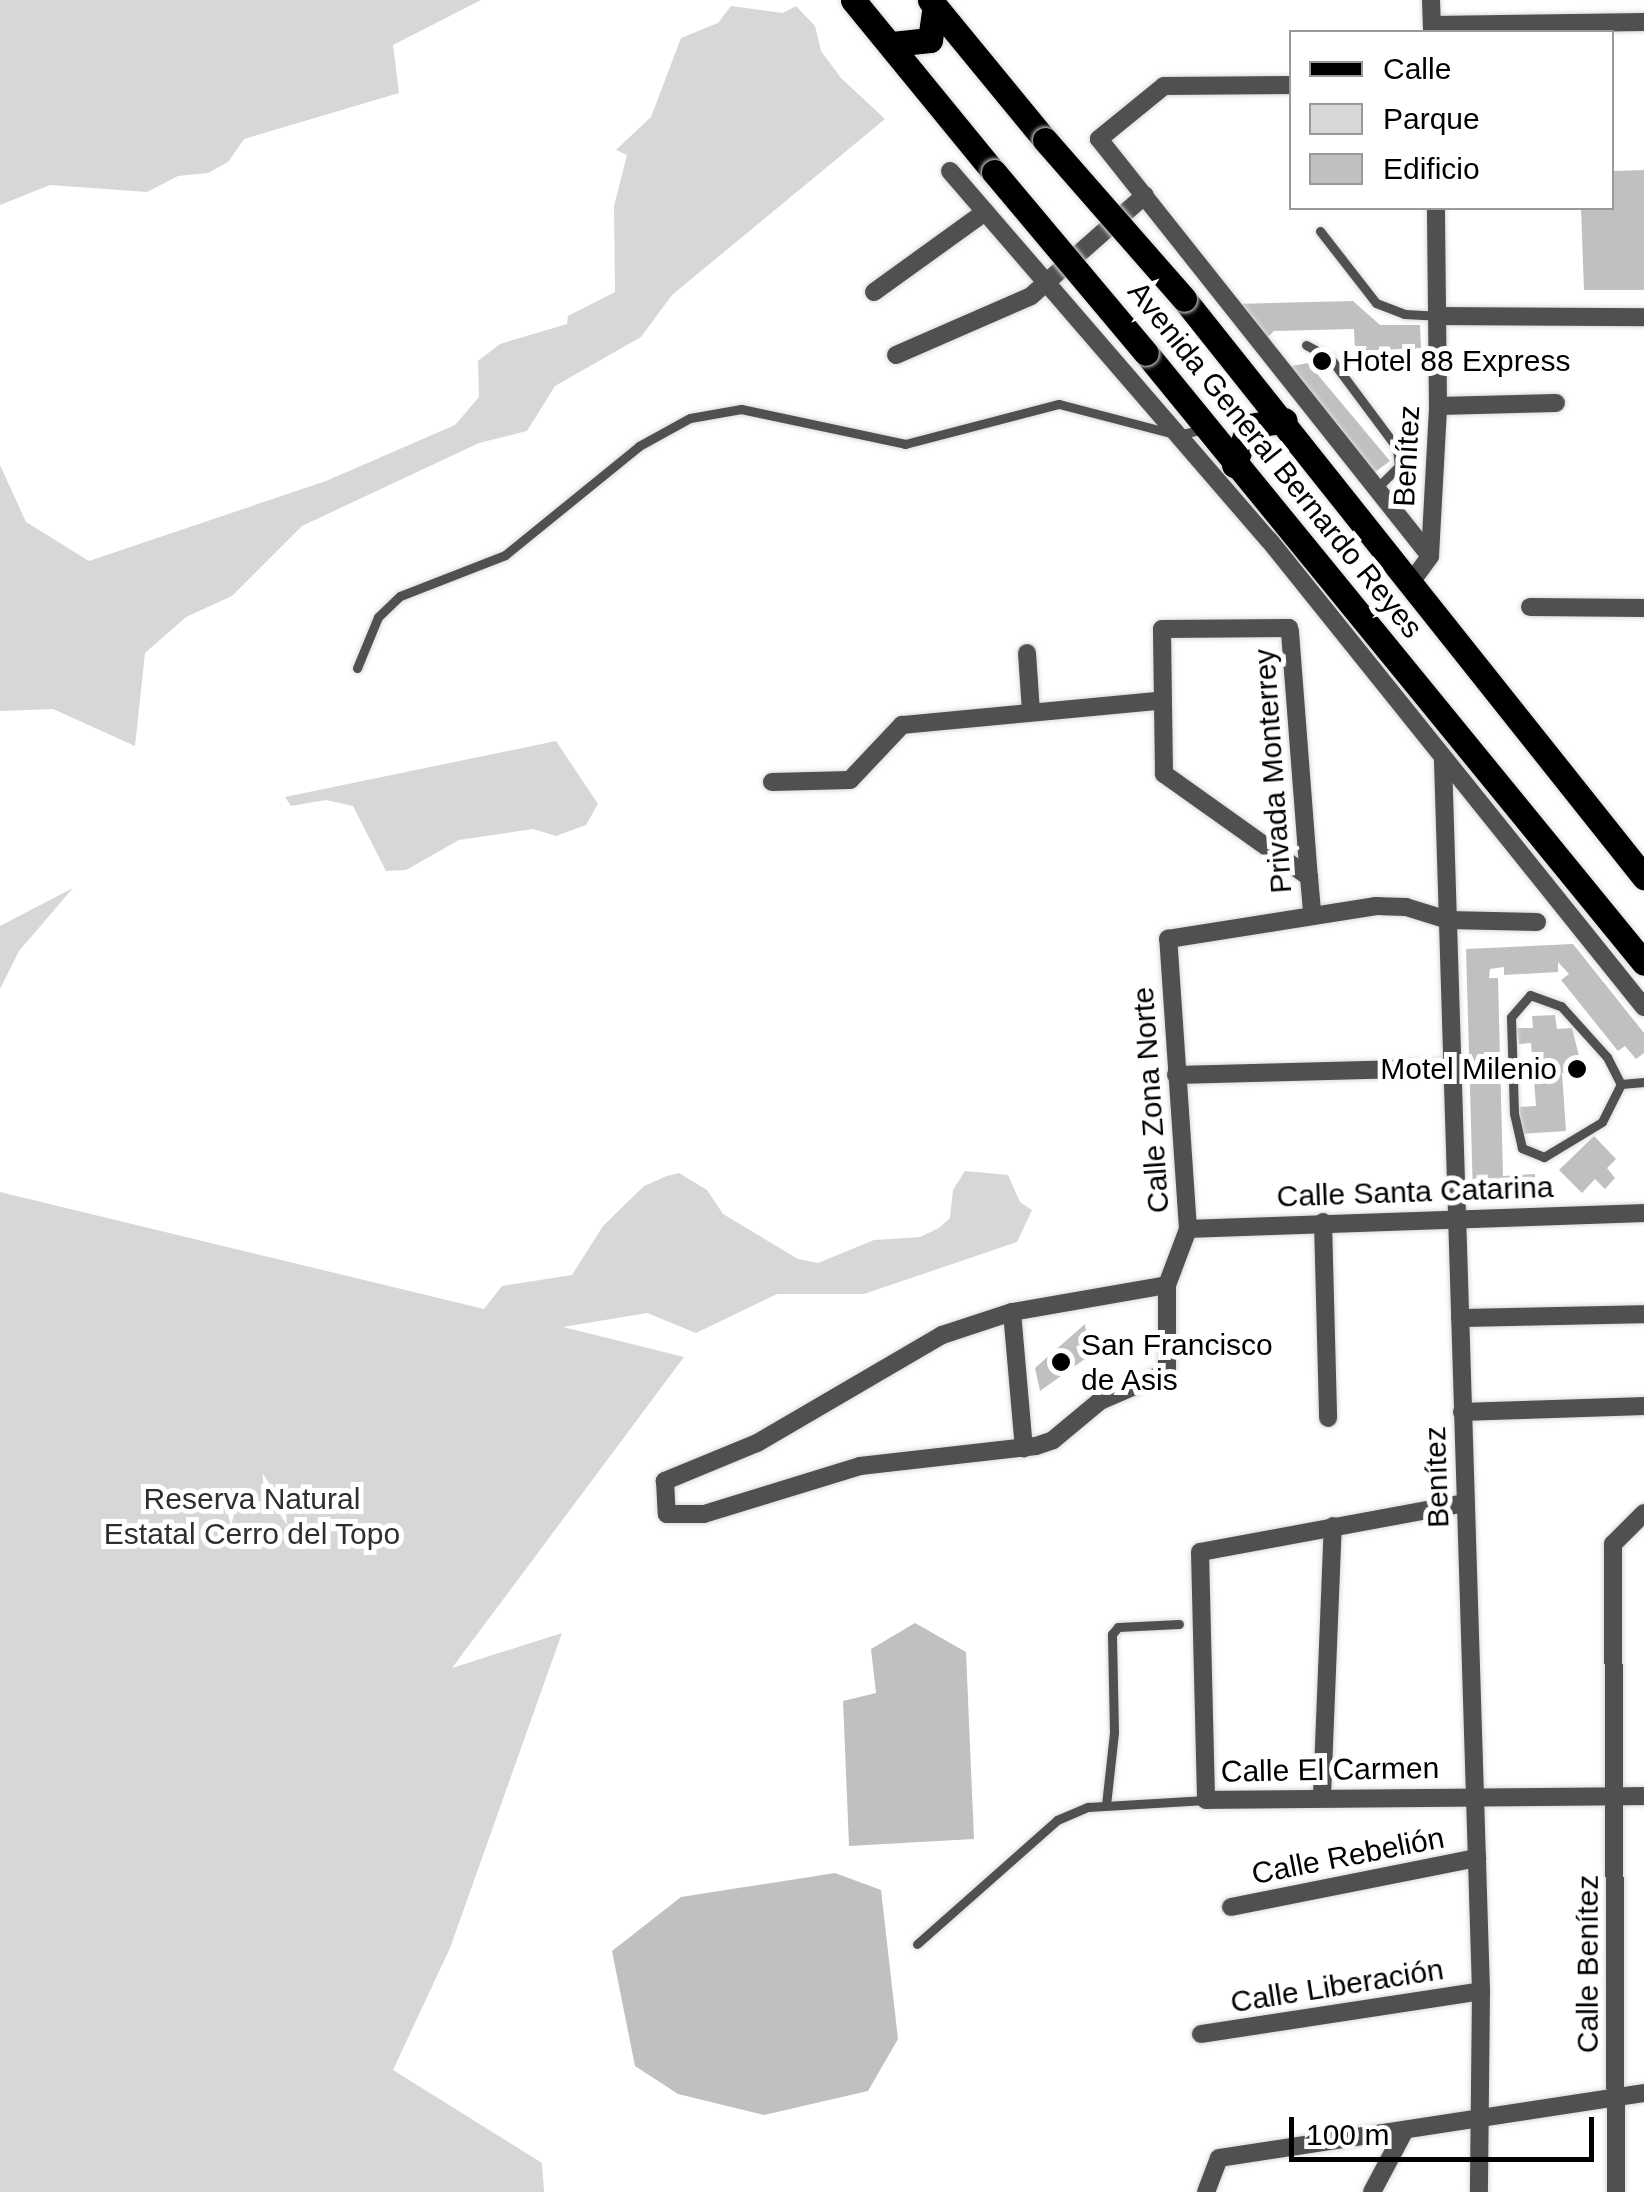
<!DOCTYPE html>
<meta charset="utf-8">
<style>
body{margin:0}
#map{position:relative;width:1644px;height:2192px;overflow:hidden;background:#fff;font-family:Helvetica,sans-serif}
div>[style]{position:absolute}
.green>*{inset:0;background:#d7d7d7}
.building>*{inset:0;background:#c0c0c0}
.roads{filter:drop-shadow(0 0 2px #dbdbdb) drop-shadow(0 0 2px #dbdbdb)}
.lane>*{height:9px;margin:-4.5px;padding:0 4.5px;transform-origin:4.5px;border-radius:4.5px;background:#505050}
.street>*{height:18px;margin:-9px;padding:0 9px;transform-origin:9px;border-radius:9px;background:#505050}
.primary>*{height:25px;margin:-12.5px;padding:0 12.5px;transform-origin:12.5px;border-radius:12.5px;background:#000}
.bridges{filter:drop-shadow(0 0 2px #dbdbdb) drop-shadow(0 0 2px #dbdbdb)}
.primary-bridge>*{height:25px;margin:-12.5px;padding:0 12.5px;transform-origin:12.5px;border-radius:12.5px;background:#000}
.dots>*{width:28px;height:28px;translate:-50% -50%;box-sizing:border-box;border:5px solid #fff;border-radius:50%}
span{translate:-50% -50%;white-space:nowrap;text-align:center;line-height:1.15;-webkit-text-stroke:10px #fff;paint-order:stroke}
.poi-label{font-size:30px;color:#000}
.left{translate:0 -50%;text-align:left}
.right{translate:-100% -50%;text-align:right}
.street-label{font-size:30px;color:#000}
.park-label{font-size:30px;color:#2e2e2e}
.legend{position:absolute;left:1289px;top:30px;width:325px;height:180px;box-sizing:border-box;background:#fff;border:2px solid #999;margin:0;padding:12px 18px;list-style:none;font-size:30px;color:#000}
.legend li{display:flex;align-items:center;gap:20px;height:50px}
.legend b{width:50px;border:2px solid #999}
.scale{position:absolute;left:1289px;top:2117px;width:305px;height:45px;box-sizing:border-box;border:5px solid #000;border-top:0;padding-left:12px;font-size:30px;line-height:35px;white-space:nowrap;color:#000;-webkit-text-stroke:8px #fff;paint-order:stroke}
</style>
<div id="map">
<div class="green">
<i style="clip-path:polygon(0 0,481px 0,393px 45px,399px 93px,244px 139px,228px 162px,208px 173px,178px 176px,147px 192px,50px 185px,0 205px)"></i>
<i style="clip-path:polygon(731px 6px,783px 13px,796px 6px,815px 26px,821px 51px,841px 78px,885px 119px,672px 295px,641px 337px,555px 386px,527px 431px,479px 443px,302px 526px,232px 596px,186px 617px,145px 653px,135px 746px,53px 709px,0 711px,0 465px,26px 522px,89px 561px,326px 481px,455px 425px,479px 397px,478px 361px,500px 344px,567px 324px,568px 316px,615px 292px,614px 206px,627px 155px,616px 150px,651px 117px,681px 38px,718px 23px)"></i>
<i style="clip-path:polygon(556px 741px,598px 804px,586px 825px,556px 836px,533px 829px,459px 840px,406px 870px,386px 871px,353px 806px,326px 800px,291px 806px,285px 797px)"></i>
<i style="clip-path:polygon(73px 888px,19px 951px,0 989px,0 926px)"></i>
<i style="clip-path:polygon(965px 1171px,1008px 1175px,1020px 1202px,1032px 1210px,1017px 1242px,864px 1294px,777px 1294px,696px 1333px,647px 1313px,563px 1327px,684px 1357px,452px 1668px,562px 1633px,450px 1948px,393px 2070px,542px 2163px,544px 2192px,0 2192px,0 1192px,484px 1309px,502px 1286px,572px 1275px,603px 1226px,644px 1186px,667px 1176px,679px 1173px,707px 1190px,723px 1214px,798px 1259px,818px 1263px,874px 1240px,920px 1237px,939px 1228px,950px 1218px,953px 1190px)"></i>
</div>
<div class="building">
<i style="clip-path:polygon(1644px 170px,1644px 290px,1584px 290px,1581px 208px,1612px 208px,1612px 171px)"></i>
<i style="clip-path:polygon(1353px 301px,1380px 325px,1420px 325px,1421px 348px,1355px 351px,1354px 329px,1274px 331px,1265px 340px,1235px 304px)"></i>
<i style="clip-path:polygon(1308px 363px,1390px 461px,1375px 472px,1287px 367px)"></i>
<i style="clip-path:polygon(1573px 944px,1644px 1033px,1644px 1053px,1636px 1059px,1625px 1046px,1618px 1051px,1561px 980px,1569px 974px,1558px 962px,1558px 972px,1504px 975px,1504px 967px,1490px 969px,1489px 978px,1498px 978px,1503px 1176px,1535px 1174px,1534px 1194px,1473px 1196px,1466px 949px)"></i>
<i style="clip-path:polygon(1555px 1015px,1557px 1029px,1572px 1028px,1583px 1072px,1562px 1073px,1566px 1131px,1521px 1134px,1519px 1107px,1536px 1106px,1531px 1043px,1519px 1044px,1517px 1028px,1533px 1028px,1532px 1016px)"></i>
<i style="clip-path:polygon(1594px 1136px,1616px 1159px,1607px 1168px,1615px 1178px,1605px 1189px,1595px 1179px,1582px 1193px,1559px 1170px)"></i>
<i style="clip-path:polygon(1085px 1324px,1089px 1356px,1040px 1391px,1035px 1368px)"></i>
<i style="clip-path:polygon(915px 1623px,966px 1652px,974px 1839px,849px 1846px,843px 1701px,876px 1693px,871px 1649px)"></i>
<i style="clip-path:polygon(835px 1873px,881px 1890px,898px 2039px,868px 2091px,764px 2115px,678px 2094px,635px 2066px,612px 1951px,681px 1897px)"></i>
</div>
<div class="roads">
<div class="lane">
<i style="left:1320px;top:231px;width:91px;rotate:52.1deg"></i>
<i style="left:1376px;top:303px;width:30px;rotate:21deg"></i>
<i style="left:1404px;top:314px;width:34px;rotate:3deg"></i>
<i style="left:1306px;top:345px;width:27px;rotate:28deg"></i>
<i style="left:1330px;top:358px;width:112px;rotate:53.3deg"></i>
<i style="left:1397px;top:448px;width:18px;rotate:84deg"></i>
<i style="left:1399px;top:466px;width:31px;rotate:135deg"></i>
<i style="left:357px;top:668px;width:55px;rotate:-67.6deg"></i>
<i style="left:378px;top:617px;width:30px;rotate:-44deg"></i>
<i style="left:400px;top:596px;width:113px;rotate:-21.3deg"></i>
<i style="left:505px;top:555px;width:173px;rotate:-39.1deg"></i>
<i style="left:639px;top:446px;width:58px;rotate:-28.8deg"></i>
<i style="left:690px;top:418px;width:52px;rotate:-10deg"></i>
<i style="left:741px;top:409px;width:168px;rotate:12deg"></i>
<i style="left:905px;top:444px;width:159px;rotate:-14.6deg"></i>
<i style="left:1059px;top:404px;width:123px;rotate:14.6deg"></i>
<i style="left:1178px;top:435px;width:26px;rotate:-13deg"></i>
<i style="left:1530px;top:995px;width:33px;rotate:20deg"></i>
<i style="left:1561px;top:1006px;width:69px;rotate:48deg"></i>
<i style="left:1607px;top:1057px;width:30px;rotate:63deg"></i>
<i style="left:1621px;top:1084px;width:42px;rotate:116.6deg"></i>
<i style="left:1602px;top:1122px;width:68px;rotate:148.9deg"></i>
<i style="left:1544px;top:1157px;width:24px;rotate:-158deg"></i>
<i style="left:1522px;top:1148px;width:36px;rotate:-103deg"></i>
<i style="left:1514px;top:1113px;width:96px;rotate:-91.8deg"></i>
<i style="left:1511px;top:1017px;width:29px;rotate:-49deg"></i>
<i style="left:1621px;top:1084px;width:23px;rotate:-5deg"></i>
<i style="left:1106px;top:1805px;width:73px;rotate:-83.7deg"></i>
<i style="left:1114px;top:1732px;width:98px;rotate:-91.2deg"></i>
<i style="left:1112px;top:1634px;width:9px;rotate:-49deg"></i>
<i style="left:1118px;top:1627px;width:61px;rotate:-2.8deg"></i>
<i style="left:917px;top:1944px;width:187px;rotate:-41.5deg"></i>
<i style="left:1057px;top:1820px;width:34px;rotate:-23deg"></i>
<i style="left:1088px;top:1807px;width:118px;rotate:-3.4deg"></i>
</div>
<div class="street">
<i style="left:1431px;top:0;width:32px;rotate:88deg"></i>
<i style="left:1432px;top:25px;width:212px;rotate:-0.8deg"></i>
<i style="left:1292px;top:85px;width:128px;rotate:179.6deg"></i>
<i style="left:1164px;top:86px;width:84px;rotate:140.8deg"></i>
<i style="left:1099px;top:139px;width:532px;rotate:51.56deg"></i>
<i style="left:950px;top:171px;width:488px;rotate:49.2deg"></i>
<i style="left:1269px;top:540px;width:599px;rotate:51.24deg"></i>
<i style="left:874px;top:292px;width:137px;rotate:-35.8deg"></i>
<i style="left:1438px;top:316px;width:206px;rotate:0.3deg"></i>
<i style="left:896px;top:355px;width:147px;rotate:-23.6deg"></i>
<i style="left:1031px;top:296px;width:152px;rotate:-41.5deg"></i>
<i style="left:1438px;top:406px;width:118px;rotate:-1.5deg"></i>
<i style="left:1412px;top:581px;width:31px;rotate:-54deg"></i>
<i style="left:1430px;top:556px;width:150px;rotate:-86.9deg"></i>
<i style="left:1438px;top:406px;width:198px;rotate:-90.6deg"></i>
<i style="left:1530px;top:607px;width:114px;rotate:0.5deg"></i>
<i style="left:1027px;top:653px;width:59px;rotate:86.1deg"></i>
<i style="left:1443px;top:761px;width:1231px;rotate:88.23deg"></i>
<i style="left:1481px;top:1991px;width:201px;rotate:90.6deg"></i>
<i style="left:772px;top:782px;width:78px;rotate:-1.5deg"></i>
<i style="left:850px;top:780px;width:76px;rotate:-46.6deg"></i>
<i style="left:902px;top:725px;width:257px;rotate:-5.4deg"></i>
<i style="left:1309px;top:877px;width:178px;rotate:-144.6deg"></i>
<i style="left:1164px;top:774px;width:145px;rotate:-90.8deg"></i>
<i style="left:1162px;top:629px;width:127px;rotate:-0.5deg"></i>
<i style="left:1289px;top:628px;width:4px;rotate:76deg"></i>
<i style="left:1290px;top:632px;width:246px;rotate:85.6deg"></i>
<i style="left:1309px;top:877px;width:35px;rotate:85deg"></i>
<i style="left:1176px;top:1075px;width:276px;rotate:-1.5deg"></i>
<i style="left:1323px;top:1222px;width:196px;rotate:88.5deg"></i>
<i style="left:1188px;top:1229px;width:456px;rotate:-2deg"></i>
<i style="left:1167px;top:1285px;width:157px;rotate:170.1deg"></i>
<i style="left:1012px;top:1312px;width:74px;rotate:161.8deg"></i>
<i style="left:942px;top:1335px;width:214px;rotate:149.7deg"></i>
<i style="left:757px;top:1443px;width:100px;rotate:157.6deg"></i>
<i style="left:665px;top:1481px;width:33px;rotate:87deg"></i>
<i style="left:667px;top:1514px;width:37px"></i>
<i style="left:704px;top:1514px;width:163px;rotate:-17.1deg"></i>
<i style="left:860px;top:1466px;width:177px;rotate:-6.5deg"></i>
<i style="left:1036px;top:1446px;width:18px;rotate:-19deg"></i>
<i style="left:1053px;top:1440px;width:61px;rotate:-39.7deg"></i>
<i style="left:1100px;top:1401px;width:73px;rotate:-23.4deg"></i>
<i style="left:1167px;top:1372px;width:87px;rotate:-90deg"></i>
<i style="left:1167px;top:1285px;width:60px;rotate:-69.4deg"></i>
<i style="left:1188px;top:1229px;width:291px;rotate:-93.9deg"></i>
<i style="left:1168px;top:939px;width:211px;rotate:-9deg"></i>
<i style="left:1376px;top:906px;width:30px;rotate:2deg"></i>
<i style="left:1406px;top:907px;width:44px;rotate:17.2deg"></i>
<i style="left:1448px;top:920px;width:89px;rotate:1.3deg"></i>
<i style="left:1012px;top:1312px;width:137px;rotate:85deg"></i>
<i style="left:1460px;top:1318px;width:184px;rotate:-1.2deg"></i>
<i style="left:1462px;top:1412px;width:182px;rotate:-1.9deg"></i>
<i style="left:1465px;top:1503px;width:269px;rotate:169.5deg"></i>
<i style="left:1200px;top:1552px;width:248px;rotate:88.6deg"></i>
<i style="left:1206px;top:1800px;width:438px;rotate:-0.5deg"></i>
<i style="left:1322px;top:1795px;width:269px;rotate:-87.7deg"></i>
<i style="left:1231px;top:1907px;width:251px;rotate:-11.3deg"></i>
<i style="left:1201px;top:2034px;width:283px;rotate:-8.7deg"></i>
<i style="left:1206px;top:2192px;width:36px;rotate:-69deg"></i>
<i style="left:1219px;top:2158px;width:430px;rotate:-8.7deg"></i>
<i style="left:1372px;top:2192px;width:70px;rotate:-62deg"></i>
<i style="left:1616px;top:2192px;width:648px;rotate:-90.27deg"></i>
<i style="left:1613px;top:1544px;width:44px;rotate:-45deg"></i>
</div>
<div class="primary">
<i style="left:853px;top:0;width:222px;rotate:50.7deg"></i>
<i style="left:930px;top:0;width:181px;rotate:50.6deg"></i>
<i style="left:892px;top:44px;width:38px;rotate:-6deg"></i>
<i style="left:930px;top:40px;width:34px;rotate:-82deg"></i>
<i style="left:1184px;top:299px;width:739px;rotate:51.49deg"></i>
<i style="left:1146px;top:353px;width:787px;rotate:50.77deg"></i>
<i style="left:1234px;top:465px;width:42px;rotate:-69deg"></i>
<i style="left:1249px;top:426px;width:36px;rotate:-9deg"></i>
</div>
</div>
<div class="bridges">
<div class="primary-bridge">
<i style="left:1045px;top:140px;width:211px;rotate:48.8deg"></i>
<i style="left:994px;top:172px;width:236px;rotate:50deg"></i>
</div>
</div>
<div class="dots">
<i style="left:1322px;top:361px;background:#000"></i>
<i style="left:1577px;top:1069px;background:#000"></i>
<i style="left:1061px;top:1362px;background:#000"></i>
</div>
<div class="poi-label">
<span class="left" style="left:1342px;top:361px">Hotel 88 Express</span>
<span class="right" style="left:1557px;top:1069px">Motel Milenio</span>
<span class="left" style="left:1081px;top:1362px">San Francisco<br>de Asis</span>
</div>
<div class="street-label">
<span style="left:1407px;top:456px;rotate:-87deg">Benítez</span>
<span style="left:1275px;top:460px;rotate:51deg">Avenida General Bernardo Reyes</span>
<span style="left:1273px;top:771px;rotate:-94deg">Privada Monterrey</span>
<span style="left:1151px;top:1100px;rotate:-94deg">Calle Zona Norte</span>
<span style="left:1415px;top:1192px;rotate:-2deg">Calle Santa Catarina</span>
<span style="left:1437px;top:1477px;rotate:-92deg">Benítez</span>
<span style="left:1330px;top:1770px;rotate:-1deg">Calle El Carmen</span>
<span style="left:1348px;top:1856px;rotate:-11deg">Calle Rebelión</span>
<span style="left:1588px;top:1964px;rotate:-90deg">Calle Benítez</span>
<span style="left:1337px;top:1986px;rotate:-9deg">Calle Liberación</span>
</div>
<div class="park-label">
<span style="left:252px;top:1516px">Reserva Natural<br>Estatal Cerro del Topo</span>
</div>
<ul class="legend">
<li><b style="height:12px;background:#000"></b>Calle</li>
<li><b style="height:28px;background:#d7d7d7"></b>Parque</li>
<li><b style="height:28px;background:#c0c0c0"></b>Edificio</li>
</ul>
<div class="scale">100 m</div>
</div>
